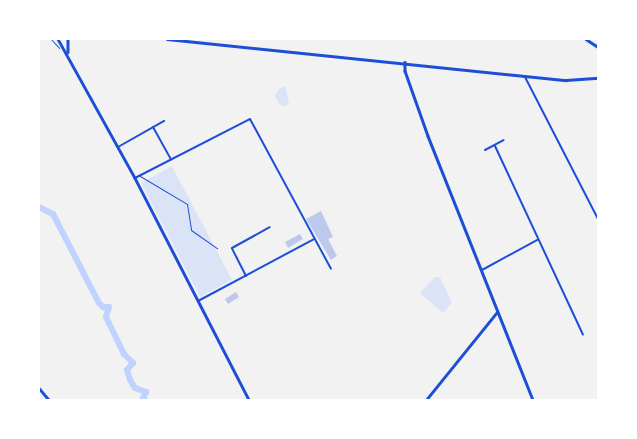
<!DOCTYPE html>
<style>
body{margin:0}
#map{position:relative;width:637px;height:439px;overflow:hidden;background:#f2f2f2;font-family:Rubik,sans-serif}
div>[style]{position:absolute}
.green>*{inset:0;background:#dbe4f7}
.river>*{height:6px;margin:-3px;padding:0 3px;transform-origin:3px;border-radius:3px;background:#bfd3fe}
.building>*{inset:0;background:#bdc9ec}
.pedestrian>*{height:1px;margin:-0.5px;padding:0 0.5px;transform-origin:0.5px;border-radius:0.5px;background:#1d4ed8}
.minor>*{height:2px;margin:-1px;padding:0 1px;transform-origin:1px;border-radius:1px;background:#1d4ed8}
.tertiary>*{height:2.5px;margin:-1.25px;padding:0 1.25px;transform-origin:1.25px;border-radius:1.25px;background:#1d4ed8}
.secondary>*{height:2.5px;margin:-1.25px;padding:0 1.25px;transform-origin:1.25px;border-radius:1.25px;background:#1d4ed8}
span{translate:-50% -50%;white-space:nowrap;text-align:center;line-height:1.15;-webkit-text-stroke:4.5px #fff;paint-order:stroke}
.frame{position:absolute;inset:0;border:40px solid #fff;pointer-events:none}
</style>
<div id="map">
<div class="green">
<i style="clip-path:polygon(285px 86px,289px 103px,285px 106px,280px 105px,275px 96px,279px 89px)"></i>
<i style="clip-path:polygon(172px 166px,232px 280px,200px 297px,141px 183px)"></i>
<i style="clip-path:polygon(435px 277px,440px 277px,452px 303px,443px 313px,420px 293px)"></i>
</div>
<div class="river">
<i style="left:39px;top:207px;width:16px;rotate:27deg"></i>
<i style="left:53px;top:214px;width:100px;rotate:62.7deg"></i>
<i style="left:99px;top:303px;width:6px;rotate:45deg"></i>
<i style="left:103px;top:307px;width:6px"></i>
<i style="left:109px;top:307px;width:10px;rotate:107deg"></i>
<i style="left:106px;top:317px;width:41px;rotate:64.1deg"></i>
<i style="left:124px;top:354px;width:13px;rotate:45deg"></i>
<i style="left:133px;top:363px;width:9px;rotate:131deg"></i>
<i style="left:127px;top:370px;width:10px;rotate:73deg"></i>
<i style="left:130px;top:380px;width:9px;rotate:58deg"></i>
<i style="left:135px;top:388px;width:12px;rotate:20deg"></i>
<i style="left:146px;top:392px;width:7px;rotate:117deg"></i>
<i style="left:143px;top:398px;width:3px;rotate:45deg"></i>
</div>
<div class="building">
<i style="clip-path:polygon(321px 211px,333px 237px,328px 239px,337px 256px,331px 260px,306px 219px)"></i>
<i style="clip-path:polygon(300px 234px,303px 239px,288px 248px,285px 242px)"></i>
<i style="clip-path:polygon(236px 292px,239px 297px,228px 304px,225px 299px)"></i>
</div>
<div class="pedestrian">
<i style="left:51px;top:39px;width:12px;rotate:48deg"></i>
<i style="left:140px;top:176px;width:55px;rotate:30.8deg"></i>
<i style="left:187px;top:204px;width:26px;rotate:81deg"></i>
<i style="left:191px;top:230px;width:32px;rotate:35deg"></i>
</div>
<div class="minor">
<i style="left:525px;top:77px;width:160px;rotate:62.8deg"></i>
<i style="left:153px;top:127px;width:37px;rotate:61deg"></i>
<i style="left:495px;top:146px;width:208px;rotate:65deg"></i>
<i style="left:118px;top:147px;width:53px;rotate:-29.5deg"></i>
<i style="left:485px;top:150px;width:21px;rotate:-28deg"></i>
<i style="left:135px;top:178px;width:129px;rotate:-27.2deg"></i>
<i style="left:250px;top:119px;width:170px;rotate:61.6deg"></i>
<i style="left:482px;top:270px;width:63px;rotate:-28.6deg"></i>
<i style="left:246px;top:276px;width:31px;rotate:-117deg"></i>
<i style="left:232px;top:248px;width:43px;rotate:-28.9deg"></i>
<i style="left:198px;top:301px;width:132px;rotate:-28.1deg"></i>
</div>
<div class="tertiary">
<i style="left:405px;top:62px;width:9px;rotate:90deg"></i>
<i style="left:405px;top:71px;width:69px;rotate:70.5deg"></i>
<i style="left:428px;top:136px;width:284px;rotate:68.3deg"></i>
<i style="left:39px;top:388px;width:16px;rotate:50deg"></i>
<i style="left:426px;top:400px;width:113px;rotate:-51.1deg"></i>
</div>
<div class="secondary">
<i style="left:58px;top:39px;width:159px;rotate:61deg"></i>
<i style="left:135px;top:178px;width:250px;rotate:62.8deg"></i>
<i style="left:68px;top:39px;width:13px;rotate:90deg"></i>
<i style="left:167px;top:39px;width:401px;rotate:5.9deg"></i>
<i style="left:566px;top:80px;width:32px;rotate:-4deg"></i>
<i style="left:586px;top:39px;width:14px;rotate:34deg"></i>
</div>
<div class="frame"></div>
</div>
